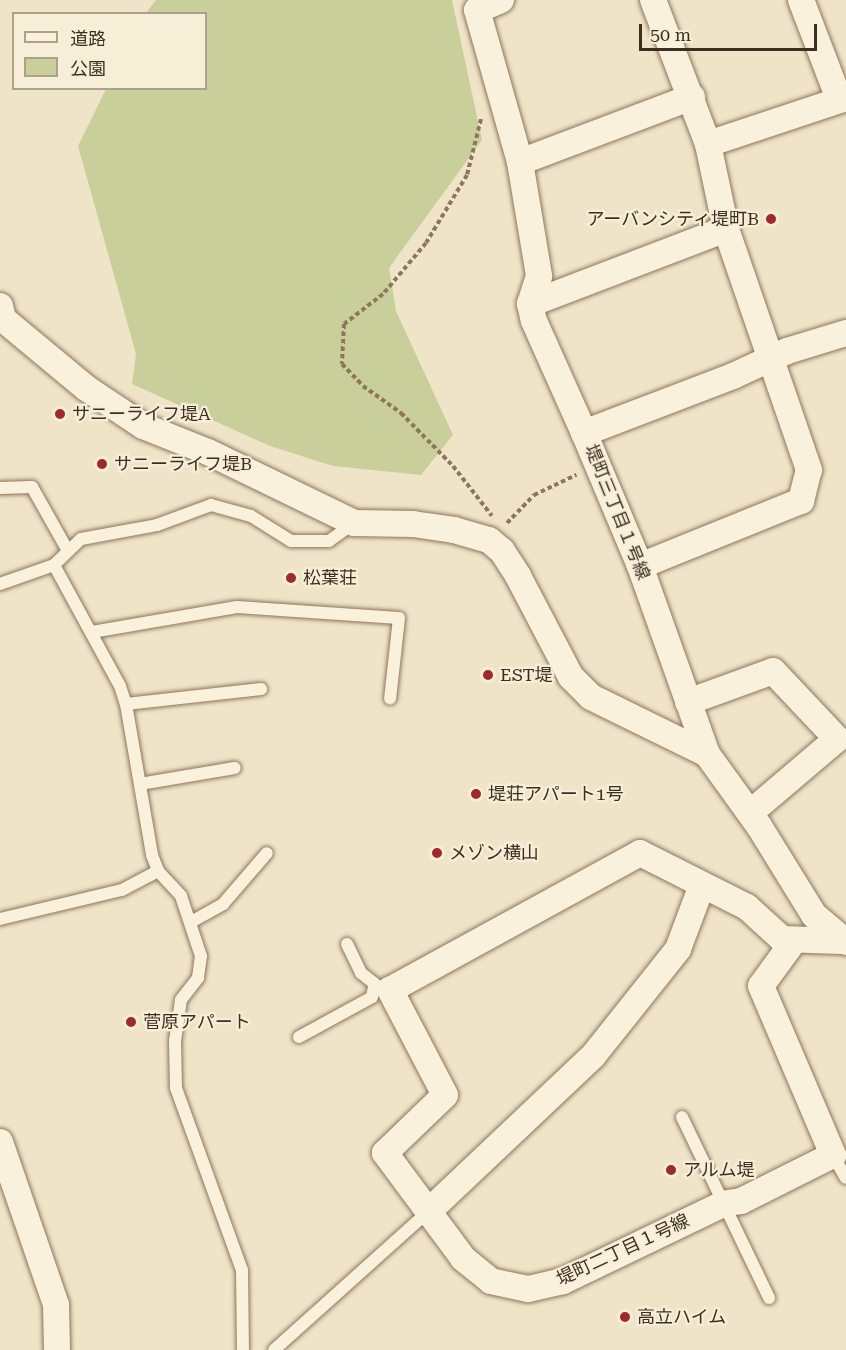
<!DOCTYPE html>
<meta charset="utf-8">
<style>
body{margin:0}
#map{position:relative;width:846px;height:1350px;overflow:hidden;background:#f0e4c8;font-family:"Roboto Serif","Noto Sans JP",serif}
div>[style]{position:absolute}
.green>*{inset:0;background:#c9cf9b}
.path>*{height:4px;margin-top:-2px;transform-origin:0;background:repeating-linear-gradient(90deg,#8d765c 0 4.5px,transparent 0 7.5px)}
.roads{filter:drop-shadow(0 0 2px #8d765c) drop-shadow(0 0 2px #8d765c)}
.service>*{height:12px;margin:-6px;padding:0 6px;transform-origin:6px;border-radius:6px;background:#faf1dc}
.minor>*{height:26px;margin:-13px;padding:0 13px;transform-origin:13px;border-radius:13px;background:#faf1dc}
.dots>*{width:16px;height:16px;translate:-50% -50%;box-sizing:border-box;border:3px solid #f7eed8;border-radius:50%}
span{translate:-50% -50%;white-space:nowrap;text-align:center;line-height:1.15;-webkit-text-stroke:4.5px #f7eed8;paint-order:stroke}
.poi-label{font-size:18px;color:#3d2e20}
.right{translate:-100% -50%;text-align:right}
.left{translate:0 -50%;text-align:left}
.street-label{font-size:18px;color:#3d2e20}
.legend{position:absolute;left:12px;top:12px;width:195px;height:78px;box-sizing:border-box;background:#f7eed8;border:2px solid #ada18e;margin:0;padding:8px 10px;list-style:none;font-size:18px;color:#3d2e20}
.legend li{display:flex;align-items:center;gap:12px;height:30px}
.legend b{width:30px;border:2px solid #ada18e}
.scale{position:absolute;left:639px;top:24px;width:178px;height:27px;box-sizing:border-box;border:3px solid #3d2e20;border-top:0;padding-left:8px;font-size:18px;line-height:21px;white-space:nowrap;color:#3d2e20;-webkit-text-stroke:4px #f7eed8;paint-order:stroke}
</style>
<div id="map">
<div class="green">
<i style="clip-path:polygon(156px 0,452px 0,482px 140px,389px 268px,396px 311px,453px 435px,421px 475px,333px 466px,270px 446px,132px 384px,136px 354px,78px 146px,106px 89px,206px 88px,206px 14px,146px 13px)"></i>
</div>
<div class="path">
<i style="left:481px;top:119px;width:58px;rotate:104deg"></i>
<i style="left:467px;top:175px;width:79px;rotate:121.1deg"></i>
<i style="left:426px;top:243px;width:67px;rotate:130.1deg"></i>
<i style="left:383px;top:294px;width:49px;rotate:142.4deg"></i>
<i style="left:344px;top:324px;width:40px;rotate:92.9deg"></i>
<i style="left:342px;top:364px;width:30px;rotate:46deg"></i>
<i style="left:363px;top:386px;width:47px;rotate:35.4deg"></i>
<i style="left:401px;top:413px;width:74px;rotate:45.5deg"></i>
<i style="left:453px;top:466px;width:63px;rotate:52deg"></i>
<i style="left:507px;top:523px;width:39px;rotate:-46deg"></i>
<i style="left:534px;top:495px;width:47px;rotate:-25.5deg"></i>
</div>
<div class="roads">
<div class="service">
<i style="left:0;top:488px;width:32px;rotate:-2deg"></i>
<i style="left:32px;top:487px;width:73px;rotate:60.6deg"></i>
<i style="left:54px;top:565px;width:37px;rotate:-44deg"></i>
<i style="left:81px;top:539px;width:77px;rotate:-10.4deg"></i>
<i style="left:157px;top:525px;width:58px;rotate:-20.3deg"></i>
<i style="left:211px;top:505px;width:41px;rotate:15.4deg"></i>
<i style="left:251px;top:516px;width:47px;rotate:32deg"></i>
<i style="left:291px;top:541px;width:38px"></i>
<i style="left:329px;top:541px;width:31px;rotate:-36deg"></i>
<i style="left:0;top:584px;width:57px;rotate:-19.4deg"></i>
<i style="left:54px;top:565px;width:138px;rotate:61.4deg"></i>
<i style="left:120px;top:686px;width:19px;rotate:72deg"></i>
<i style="left:126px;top:704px;width:153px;rotate:80.2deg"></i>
<i style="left:152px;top:855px;width:17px;rotate:69deg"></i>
<i style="left:158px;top:871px;width:34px;rotate:47deg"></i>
<i style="left:181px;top:896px;width:63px;rotate:71.6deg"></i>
<i style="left:201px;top:956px;width:22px;rotate:98deg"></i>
<i style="left:198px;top:978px;width:28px;rotate:128deg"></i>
<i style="left:181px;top:1000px;width:41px;rotate:98.3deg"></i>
<i style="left:175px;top:1041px;width:47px;rotate:88.8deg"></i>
<i style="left:176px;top:1088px;width:194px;rotate:70.1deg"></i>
<i style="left:242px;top:1270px;width:80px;rotate:89.3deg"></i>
<i style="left:92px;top:632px;width:147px;rotate:-9.8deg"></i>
<i style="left:237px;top:607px;width:162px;rotate:3.9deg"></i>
<i style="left:399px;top:618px;width:81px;rotate:96.3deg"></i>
<i style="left:126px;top:704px;width:136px;rotate:-6.3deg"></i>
<i style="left:140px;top:784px;width:96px;rotate:-9.6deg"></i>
<i style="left:0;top:919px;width:125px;rotate:-13.4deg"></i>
<i style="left:122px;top:890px;width:41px;rotate:-27.8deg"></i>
<i style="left:191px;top:922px;width:37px;rotate:-29deg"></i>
<i style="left:223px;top:904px;width:67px;rotate:-49.2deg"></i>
<i style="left:347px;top:944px;width:32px;rotate:64deg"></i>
<i style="left:361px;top:973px;width:24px;rotate:38deg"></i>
<i style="left:299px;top:1037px;width:83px;rotate:-28.7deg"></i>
<i style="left:372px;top:997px;width:10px;rotate:-79deg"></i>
<i style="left:682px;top:1117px;width:201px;rotate:64.3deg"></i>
<i style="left:833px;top:1155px;width:26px;rotate:61deg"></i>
<i style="left:274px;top:1350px;width:208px;rotate:-41.9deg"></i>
</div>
<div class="minor">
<i style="left:501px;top:0;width:26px;rotate:157deg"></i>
<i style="left:477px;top:10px;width:158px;rotate:74.2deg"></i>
<i style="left:520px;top:162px;width:116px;rotate:80.5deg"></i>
<i style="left:539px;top:276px;width:29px;rotate:108deg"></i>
<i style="left:530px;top:304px;width:17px;rotate:77deg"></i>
<i style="left:534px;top:321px;width:123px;rotate:65.9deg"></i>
<i style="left:801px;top:0;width:106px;rotate:69deg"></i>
<i style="left:708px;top:144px;width:145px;rotate:-18.4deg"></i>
<i style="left:520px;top:162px;width:184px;rotate:-20.7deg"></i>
<i style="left:530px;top:304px;width:210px;rotate:-20.9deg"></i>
<i style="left:0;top:306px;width:13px;rotate:77deg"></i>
<i style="left:3px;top:319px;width:108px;rotate:39.7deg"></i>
<i style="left:86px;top:388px;width:69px;rotate:33.7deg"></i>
<i style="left:143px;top:426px;width:70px;rotate:21.8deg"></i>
<i style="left:208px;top:452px;width:162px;rotate:25.9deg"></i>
<i style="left:354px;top:523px;width:59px;rotate:1deg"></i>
<i style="left:413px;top:524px;width:41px;rotate:8.3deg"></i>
<i style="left:454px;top:530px;width:36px;rotate:16deg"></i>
<i style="left:489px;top:540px;width:17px;rotate:40deg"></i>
<i style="left:502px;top:551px;width:30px;rotate:57deg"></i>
<i style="left:518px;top:576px;width:114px;rotate:62.3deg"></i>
<i style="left:571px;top:677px;width:28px;rotate:45deg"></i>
<i style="left:591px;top:697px;width:129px;rotate:26.2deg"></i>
<i style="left:707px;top:754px;width:89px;rotate:54.2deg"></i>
<i style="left:759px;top:826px;width:105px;rotate:58.3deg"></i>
<i style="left:814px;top:915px;width:42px;rotate:40.2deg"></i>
<i style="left:640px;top:566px;width:174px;rotate:-22deg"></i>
<i style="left:801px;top:501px;width:32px;rotate:-76deg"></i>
<i style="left:809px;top:470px;width:255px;rotate:-109deg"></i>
<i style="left:726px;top:229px;width:87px;rotate:-102deg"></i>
<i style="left:708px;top:144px;width:154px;rotate:-110.9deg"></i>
<i style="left:688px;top:702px;width:90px;rotate:-20deg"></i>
<i style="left:773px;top:671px;width:93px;rotate:46.7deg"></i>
<i style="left:837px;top:739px;width:114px;rotate:139.6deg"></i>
<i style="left:707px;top:754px;width:200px;rotate:-109.6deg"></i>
<i style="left:640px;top:566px;width:144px;rotate:-112.8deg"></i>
<i style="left:584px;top:433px;width:160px;rotate:-20.9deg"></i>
<i style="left:733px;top:376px;width:60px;rotate:-24.8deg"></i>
<i style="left:787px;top:351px;width:62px;rotate:-17deg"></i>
<i style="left:793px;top:942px;width:54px;rotate:126deg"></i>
<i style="left:761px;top:986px;width:184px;rotate:66.9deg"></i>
<i style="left:833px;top:1155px;width:103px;rotate:153.4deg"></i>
<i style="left:741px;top:1201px;width:18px;rotate:171deg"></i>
<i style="left:723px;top:1204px;width:178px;rotate:154.3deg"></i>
<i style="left:563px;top:1281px;width:36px;rotate:167deg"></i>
<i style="left:528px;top:1289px;width:38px;rotate:-168deg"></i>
<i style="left:491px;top:1281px;width:36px;rotate:-141deg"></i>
<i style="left:463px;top:1258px;width:131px;rotate:-126.6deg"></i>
<i style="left:385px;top:1153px;width:83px;rotate:-44deg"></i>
<i style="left:445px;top:1095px;width:119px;rotate:-117.6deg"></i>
<i style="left:390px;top:990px;width:285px;rotate:-28.7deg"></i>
<i style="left:640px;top:853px;width:120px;rotate:26.8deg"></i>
<i style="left:747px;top:907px;width:47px;rotate:42.4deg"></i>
<i style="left:782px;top:939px;width:59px;rotate:1.9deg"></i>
<i style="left:0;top:1142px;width:172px;rotate:71deg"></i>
<i style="left:56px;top:1305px;width:45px;rotate:88.7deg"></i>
<i style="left:429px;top:1211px;width:226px;rotate:-43.4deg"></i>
<i style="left:593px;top:1056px;width:137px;rotate:-51.5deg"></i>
<i style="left:678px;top:949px;width:68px;rotate:-69.4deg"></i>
</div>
</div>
<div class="dots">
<i style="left:771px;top:219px;background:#9e2a2b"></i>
<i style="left:60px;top:414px;background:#9e2a2b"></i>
<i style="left:102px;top:464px;background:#9e2a2b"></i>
<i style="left:291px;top:578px;background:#9e2a2b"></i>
<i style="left:488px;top:675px;background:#9e2a2b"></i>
<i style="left:476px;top:794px;background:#9e2a2b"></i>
<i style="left:437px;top:853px;background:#9e2a2b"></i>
<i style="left:131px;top:1022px;background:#9e2a2b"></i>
<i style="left:671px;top:1170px;background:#9e2a2b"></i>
<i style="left:625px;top:1317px;background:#9e2a2b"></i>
</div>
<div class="poi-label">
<span class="right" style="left:759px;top:219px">アーバンシティ堤町B</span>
<span class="left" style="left:72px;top:414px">サニーライフ堤A</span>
<span class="left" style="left:114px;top:464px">サニーライフ堤B</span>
<span class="left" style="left:303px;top:578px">松葉荘</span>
<span class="left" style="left:500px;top:675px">EST堤</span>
<span class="left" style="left:488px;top:794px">堤荘アパート1号</span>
<span class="left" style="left:449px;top:853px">メゾン横山</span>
<span class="left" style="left:143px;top:1022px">菅原アパート</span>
<span class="left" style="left:683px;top:1170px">アルム堤</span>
<span class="left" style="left:637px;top:1317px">高立ハイム</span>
</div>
<div class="street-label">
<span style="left:617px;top:512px;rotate:68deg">堤町三丁目１号線</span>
<span style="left:623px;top:1250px;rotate:-25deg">堤町二丁目１号線</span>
</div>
<ul class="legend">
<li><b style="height:8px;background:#faf1dc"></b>道路</li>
<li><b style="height:16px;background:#c9cf9b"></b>公園</li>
</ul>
<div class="scale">50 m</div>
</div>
